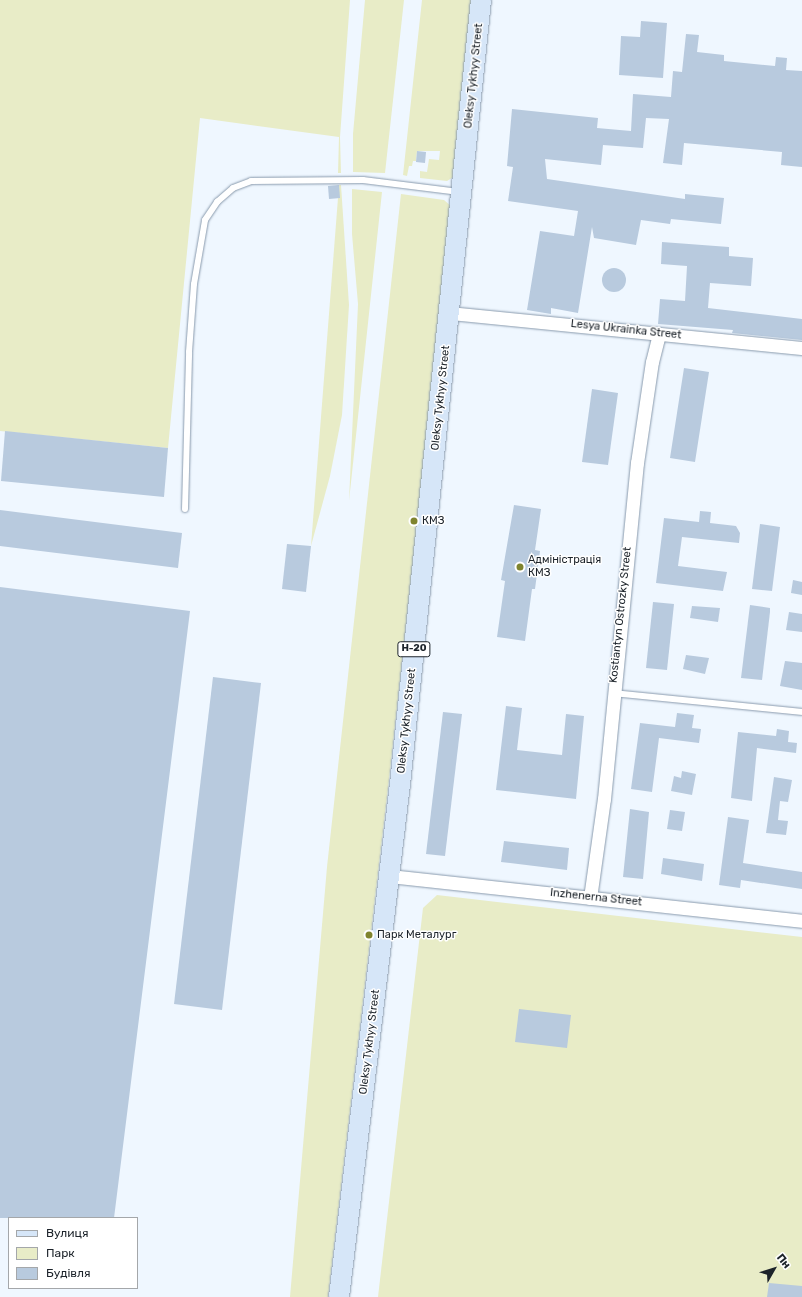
<!DOCTYPE html>
<meta charset="utf-8">
<style>
body{margin:0}
#map{position:relative;width:802px;height:1297px;overflow:hidden;background:#eff7ff;font-family:Rubik,sans-serif}
div>[style]{position:absolute}
.green>*{inset:0;background:#e8ecc7}
.building>*{inset:0;background:#b8cade}
.round{border-radius:50%}
.roads{filter:drop-shadow(0 0 1px #899aad) drop-shadow(0 0 1px #899aad)}
.service>*{height:6px;margin:-3px;padding:0 3px;transform-origin:3px;border-radius:3px;background:#fff}
.minor>*{height:13px;margin:-6.5px;padding:0 6.5px;transform-origin:6.5px;border-radius:6.5px;background:#fff}
.primary>*{height:20px;margin:-10px;padding:0 10px;transform-origin:10px;border-radius:10px;background:#d6e6f8}
.dots>*{width:11px;height:11px;translate:-50% -50%;box-sizing:border-box;border:2px solid #fff;border-radius:50%}
span{translate:-50% -50%;white-space:nowrap;text-align:center;line-height:1.15;-webkit-text-stroke:3px #fff;paint-order:stroke}
.shield-label span{padding:1px 3px;background:#fff;border:1px solid;border-radius:3px;-webkit-text-stroke-width:0}
.shield-label{font-size:10px;color:#1c232a;font-weight:700}
.street-label{font-size:11px;color:#1c232a}
.poi-label{font-size:11px;color:#1c232a}
.left{translate:0 -50%;text-align:left}
.legend{position:absolute;left:8px;top:1217px;width:130px;height:72px;box-sizing:border-box;background:#fff;border:1px solid #a4a7aa;margin:0;padding:5px 7px;list-style:none;font-size:12px;color:#1c232a}
.legend li{display:flex;align-items:center;gap:8px;height:20px}
.legend b{width:20px;border:1px solid #a4a7aa}
.north{position:absolute;left:754px;top:1249px;width:40px;height:40px;-webkit-text-stroke:3px #fff;paint-order:stroke;rotate:51deg;font-size:11px;font-weight:700;line-height:16px;text-align:center;color:#1c232a}
.north::after{content:'';display:block;margin:auto;width:14px;height:18px;background:#1c232a;clip-path:polygon(50% 0,100% 100%,50% 72%,0 100%)}
</style>
<div id="map">
<div class="green">
<i style="clip-path:polygon(0 0,350px 0,340px 137px,341px 173px,338px 173px,339px 137px,200px 118px,168px 448px,0 431px)"></i>
<i style="clip-path:polygon(365px 0,404px 0,385px 173px,353px 172px,353px 134px)"></i>
<i style="clip-path:polygon(422px 0,472px 0,455px 176px,447px 181px,420px 178px,420px 171px,427px 172px,429px 159px,439px 160px,440px 151px,417px 151px,416px 161px,413px 161px,412px 166px,409px 166px,407px 176px,403px 175px)"></i>
<i style="clip-path:polygon(339px 185px,341px 185px,349px 305px,342px 415px,330px 476px,311px 546px)"></i>
<i style="clip-path:polygon(352px 189px,382px 192px,349px 501px,358px 304px,352px 234px)"></i>
<i style="clip-path:polygon(401px 194px,444px 200px,452px 207px,389px 780px,328px 1297px,290px 1297px,327px 867px)"></i>
<i style="clip-path:polygon(437px 895px,802px 937px,802px 1297px,378px 1297px,423px 908px)"></i>
</div>
<div class="building">
<i style="clip-path:polygon(641px 21px,667px 23px,663px 78px,619px 75px,621px 36px,640px 37px)"></i>
<i style="clip-path:polygon(686px 34px,699px 35px,697px 52px,724px 55px,724px 61px,775px 66px,776px 57px,787px 58px,786px 70px,802px 71px,802px 167px,781px 165px,782px 152px,684px 143px,682px 165px,663px 163px,669px 119px,646px 118px,643px 148px,603px 145px,601px 165px,545px 159px,547px 179px,685px 199px,685px 194px,724px 198px,721px 224px,671px 219px,670px 224px,641px 220px,636px 245px,594px 238px,592px 227px,578px 313px,551px 308px,551px 314px,527px 310px,540px 231px,574px 236px,578px 211px,508px 201px,513px 167px,507px 166px,512px 109px,598px 118px,597px 128px,631px 131px,633px 94px,671px 97px,673px 71px,682px 72px)"></i>
<i style="clip-path:polygon(417px 151px,426px 152px,425px 163px,416px 162px)"></i>
<i style="clip-path:polygon(339px 185px,340px 198px,329px 199px,328px 186px)"></i>
<i style="clip-path:polygon(662px 242px,729px 247px,729px 256px,753px 258px,751px 286px,710px 283px,708px 308px,802px 319px,802px 340px,732px 333px,733px 330px,658px 324px,660px 299px,685px 301px,687px 266px,661px 264px)"></i>
<i class="round" style="left:602px;top:268px;width:24px;height:24px"></i>
<i style="clip-path:polygon(684px 368px,709px 372px,695px 462px,670px 458px)"></i>
<i style="clip-path:polygon(592px 389px,618px 393px,608px 465px,582px 462px)"></i>
<i style="clip-path:polygon(5px 431px,168px 448px,164px 497px,1px 481px)"></i>
<i style="clip-path:polygon(514px 505px,541px 509px,535px 550px,540px 551px,535px 589px,532px 589px,525px 641px,497px 637px,505px 581px,501px 580px)"></i>
<i style="clip-path:polygon(0 510px,182px 533px,178px 568px,0 546px)"></i>
<i style="clip-path:polygon(700px 511px,711px 512px,710px 523px,736px 526px,740px 533px,739px 543px,682px 537px,678px 566px,727px 572px,723px 591px,656px 583px,664px 518px,699px 522px)"></i>
<i style="clip-path:polygon(760px 524px,780px 527px,772px 591px,752px 589px)"></i>
<i style="clip-path:polygon(287px 544px,311px 546px,306px 592px,282px 589px)"></i>
<i style="clip-path:polygon(793px 580px,802px 582px,802px 595px,791px 593px)"></i>
<i style="clip-path:polygon(0 587px,190px 611px,114px 1218px,0 1218px)"></i>
<i style="clip-path:polygon(653px 602px,674px 604px,667px 670px,646px 668px)"></i>
<i style="clip-path:polygon(750px 605px,770px 608px,770px 612px,762px 680px,741px 678px)"></i>
<i style="clip-path:polygon(692px 606px,720px 608px,718px 622px,690px 618px)"></i>
<i style="clip-path:polygon(789px 612px,802px 614px,802px 632px,786px 630px)"></i>
<i style="clip-path:polygon(686px 655px,709px 658px,705px 674px,683px 669px)"></i>
<i style="clip-path:polygon(785px 661px,802px 663px,802px 690px,780px 686px)"></i>
<i style="clip-path:polygon(213px 677px,261px 683px,222px 1010px,174px 1004px)"></i>
<i style="clip-path:polygon(506px 706px,522px 708px,517px 750px,562px 755px,566px 714px,584px 716px,576px 799px,496px 790px)"></i>
<i style="clip-path:polygon(443px 712px,462px 714px,445px 856px,426px 854px)"></i>
<i style="clip-path:polygon(677px 713px,694px 715px,692px 728px,701px 729px,699px 743px,659px 738px,652px 792px,631px 789px,640px 723px,675px 727px)"></i>
<i style="clip-path:polygon(777px 729px,789px 731px,788px 742px,797px 743px,796px 753px,757px 748px,752px 801px,731px 798px,738px 732px,776px 736px)"></i>
<i style="clip-path:polygon(682px 771px,696px 774px,692px 795px,671px 791px,674px 776px,681px 778px)"></i>
<i style="clip-path:polygon(774px 777px,792px 780px,788px 802px,780px 801px,778px 820px,788px 821px,786px 835px,766px 833px)"></i>
<i style="clip-path:polygon(630px 809px,649px 812px,643px 879px,623px 877px)"></i>
<i style="clip-path:polygon(670px 810px,685px 812px,682px 831px,667px 829px)"></i>
<i style="clip-path:polygon(728px 817px,749px 820px,743px 863px,802px 872px,802px 889px,741px 880px,740px 888px,719px 885px)"></i>
<i style="clip-path:polygon(504px 841px,569px 848px,567px 870px,501px 862px)"></i>
<i style="clip-path:polygon(663px 858px,704px 864px,702px 881px,661px 874px)"></i>
<i style="clip-path:polygon(519px 1009px,571px 1015px,567px 1048px,515px 1042px)"></i>
<i style="clip-path:polygon(769px 1283px,802px 1286px,802px 1297px,767px 1297px)"></i>
</div>
<div class="roads">
<div class="service">
<i style="left:185px;top:509px;width:157px;rotate:-88.5deg"></i>
<i style="left:189px;top:352px;width:68px;rotate:-85.8deg"></i>
<i style="left:194px;top:284px;width:65px;rotate:-80.2deg"></i>
<i style="left:205px;top:220px;width:22px;rotate:-56deg"></i>
<i style="left:217px;top:202px;width:21px;rotate:-41deg"></i>
<i style="left:233px;top:188px;width:19px;rotate:-21deg"></i>
<i style="left:251px;top:181px;width:112px;rotate:-0.5deg"></i>
<i style="left:363px;top:180px;width:97px;rotate:7.1deg"></i>
<i style="left:613px;top:693px;width:190px;rotate:5.7deg"></i>
</div>
<div class="minor">
<i style="left:450px;top:313px;width:354px;rotate:5.7deg"></i>
<i style="left:389px;top:876px;width:415px;rotate:6.2deg"></i>
<i style="left:590px;top:898px;width:100px;rotate:-82deg"></i>
<i style="left:604px;top:799px;width:338px;rotate:-84.4deg"></i>
<i style="left:637px;top:463px;width:102px;rotate:-81.6deg"></i>
<i style="left:652px;top:362px;width:29px;rotate:-76deg"></i>
</div>
<div class="primary">
<i style="left:339px;top:1297px;width:517px;rotate:-83.22deg"></i>
<i style="left:400px;top:784px;width:788px;rotate:-84.1deg"></i>
</div>
</div>
<div class="dots">
<i style="left:414px;top:521px;background:#7f842e"></i>
<i style="left:520px;top:567px;background:#7f842e"></i>
<i style="left:369px;top:935px;background:#7f842e"></i>
</div>
<div class="shield-label">
<span style="left:414px;top:649px">Н-20</span>
</div>
<div class="street-label">
<span style="left:474px;top:76px;rotate:-84deg">Oleksy Tykhyy Street</span>
<span style="left:626px;top:330px;rotate:6deg">Lesya Ukrainka Street</span>
<span style="left:441px;top:398px;rotate:-84deg">Oleksy Tykhyy Street</span>
<span style="left:621px;top:615px;rotate:-84deg">Kostiantyn Ostrozky Street</span>
<span style="left:407px;top:721px;rotate:-84deg">Oleksy Tykhyy Street</span>
<span style="left:596px;top:898px;rotate:6deg">Inzhenerna Street</span>
<span style="left:370px;top:1042px;rotate:-83deg">Oleksy Tykhyy Street</span>
</div>
<div class="poi-label">
<span class="left" style="left:422px;top:521px">КМЗ</span>
<span class="left" style="left:528px;top:567px">Адміністрація<br>КМЗ</span>
<span class="left" style="left:377px;top:935px">Парк Металург</span>
</div>
<ul class="legend">
<li><b style="height:5px;background:#d6e6f8"></b>Вулиця</li>
<li><b style="height:11px;background:#e8ecc7"></b>Парк</li>
<li><b style="height:11px;background:#b8cade"></b>Будівля</li>
</ul>
<div class="north">Пн</div>
</div>
